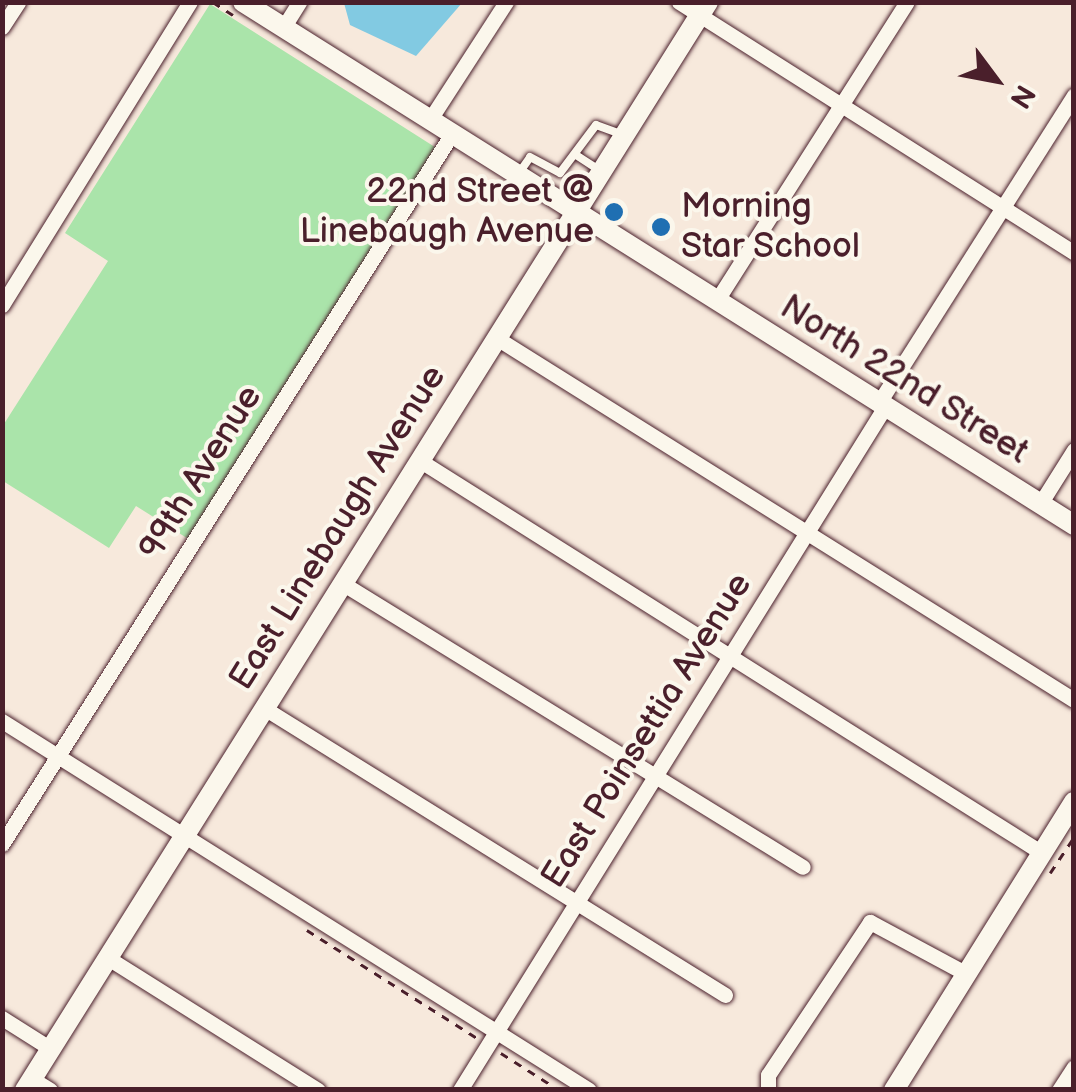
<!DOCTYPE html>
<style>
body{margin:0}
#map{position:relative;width:1076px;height:1092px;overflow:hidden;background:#f7e9dc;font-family:"Balsamiq Sans",sans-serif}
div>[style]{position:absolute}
.green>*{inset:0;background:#aae4aa}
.water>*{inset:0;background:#82cae2}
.path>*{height:2.5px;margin-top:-1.25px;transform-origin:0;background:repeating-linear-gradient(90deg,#4a1f2b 0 8px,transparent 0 16px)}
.roads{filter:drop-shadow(0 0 2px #4a1f2b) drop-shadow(0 0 2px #4a1f2b)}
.lane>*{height:8px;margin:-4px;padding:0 4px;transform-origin:4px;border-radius:4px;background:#fbf7ec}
.street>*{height:15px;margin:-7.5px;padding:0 7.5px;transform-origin:7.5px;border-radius:7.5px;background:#fbf7ec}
.secondary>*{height:20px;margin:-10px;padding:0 10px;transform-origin:10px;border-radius:10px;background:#fbf7ec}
.dots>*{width:28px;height:28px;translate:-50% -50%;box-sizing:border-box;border:5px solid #fbf7ec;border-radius:50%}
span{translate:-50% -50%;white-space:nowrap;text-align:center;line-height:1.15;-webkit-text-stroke:8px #fbf7ec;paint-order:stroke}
.poi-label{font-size:35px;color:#4a1f2b}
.right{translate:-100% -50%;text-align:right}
.left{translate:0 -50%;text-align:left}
.street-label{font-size:35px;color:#4a1f2b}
.frame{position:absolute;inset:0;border:5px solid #4a1f2b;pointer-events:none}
.north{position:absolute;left:946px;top:30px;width:100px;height:100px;-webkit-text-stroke:8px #fbf7ec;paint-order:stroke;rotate:122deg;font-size:28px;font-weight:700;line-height:40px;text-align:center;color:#4a1f2b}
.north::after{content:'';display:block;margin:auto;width:35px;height:45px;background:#4a1f2b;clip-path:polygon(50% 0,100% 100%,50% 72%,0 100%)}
</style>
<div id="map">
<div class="green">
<i style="clip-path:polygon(210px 4px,438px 149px,190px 540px,136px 506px,109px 548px,3px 481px,2px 427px,108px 261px,65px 233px)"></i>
</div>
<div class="water">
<i style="clip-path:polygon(344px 3px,344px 2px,462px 3px,416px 56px,350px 25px)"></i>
</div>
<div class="path">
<i style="left:213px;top:2px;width:24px;rotate:33deg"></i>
<i style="left:1050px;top:873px;width:43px;rotate:-56.3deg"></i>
<i style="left:307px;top:930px;width:201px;rotate:32.4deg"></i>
<i style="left:501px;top:1053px;width:69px;rotate:32.5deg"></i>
</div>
<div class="roads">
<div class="lane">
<i style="left:576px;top:155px;width:30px;rotate:33deg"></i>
<i style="left:519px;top:173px;width:19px;rotate:-55deg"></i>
<i style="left:530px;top:157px;width:34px;rotate:28deg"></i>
<i style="left:560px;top:173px;width:60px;rotate:-53.1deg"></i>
<i style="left:596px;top:125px;width:30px;rotate:20deg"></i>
</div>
<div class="street">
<i style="left:679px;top:2px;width:468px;rotate:32.4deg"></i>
<i style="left:2px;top:27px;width:30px;rotate:-57deg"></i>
<i style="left:283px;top:28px;width:31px;rotate:-58deg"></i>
<i style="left:429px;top:121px;width:142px;rotate:-57.1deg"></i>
<i style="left:717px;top:300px;width:353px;rotate:-57.5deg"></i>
<i style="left:2px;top:305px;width:357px;rotate:-58.2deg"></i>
<i style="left:495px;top:337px;width:683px;rotate:32.09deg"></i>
<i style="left:880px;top:401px;width:362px;rotate:-57.6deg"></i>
<i style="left:419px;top:460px;width:737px;rotate:32.24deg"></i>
<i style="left:1040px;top:504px;width:64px;rotate:-57.8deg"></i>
<i style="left:342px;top:583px;width:541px;rotate:31.64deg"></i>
<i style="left:264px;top:708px;width:543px;rotate:31.9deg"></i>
<i style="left:2px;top:721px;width:693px;rotate:32.15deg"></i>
<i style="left:2px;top:844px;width:839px;rotate:-57.65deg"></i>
<i style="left:108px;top:958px;width:248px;rotate:32.2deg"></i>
<i style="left:2px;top:1018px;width:58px;rotate:32.3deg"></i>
<i style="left:32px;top:1079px;width:21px;rotate:31deg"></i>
<i style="left:460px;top:1090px;width:807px;rotate:-58.12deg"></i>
<i style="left:768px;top:1090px;width:15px;rotate:-90deg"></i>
<i style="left:768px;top:1075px;width:184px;rotate:-56.3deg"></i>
<i style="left:870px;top:922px;width:110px;rotate:28.2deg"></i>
<i style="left:1059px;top:1090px;width:27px;rotate:-57deg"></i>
</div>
<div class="secondary">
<i style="left:243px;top:2px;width:982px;rotate:32.18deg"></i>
<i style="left:25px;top:1090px;width:1285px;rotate:-57.88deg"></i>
<i style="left:894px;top:1090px;width:340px;rotate:-58deg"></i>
</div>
</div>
<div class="dots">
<i style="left:614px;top:212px;background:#1f6fb2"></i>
<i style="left:661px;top:227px;background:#1f6fb2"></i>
</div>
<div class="poi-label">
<span class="right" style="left:594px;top:212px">22nd Street @<br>Linebaugh Avenue</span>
<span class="left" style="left:681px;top:227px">Morning<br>Star School</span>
</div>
<div class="street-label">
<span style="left:904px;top:380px;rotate:32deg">North 22nd Street</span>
<span style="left:201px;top:473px;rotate:-58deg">99th Avenue</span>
<span style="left:338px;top:528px;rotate:-58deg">East Linebaugh Avenue</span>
<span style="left:647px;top:731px;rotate:-58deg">East Poinsettia Avenue</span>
</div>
<div class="frame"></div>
<div class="north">N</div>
</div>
